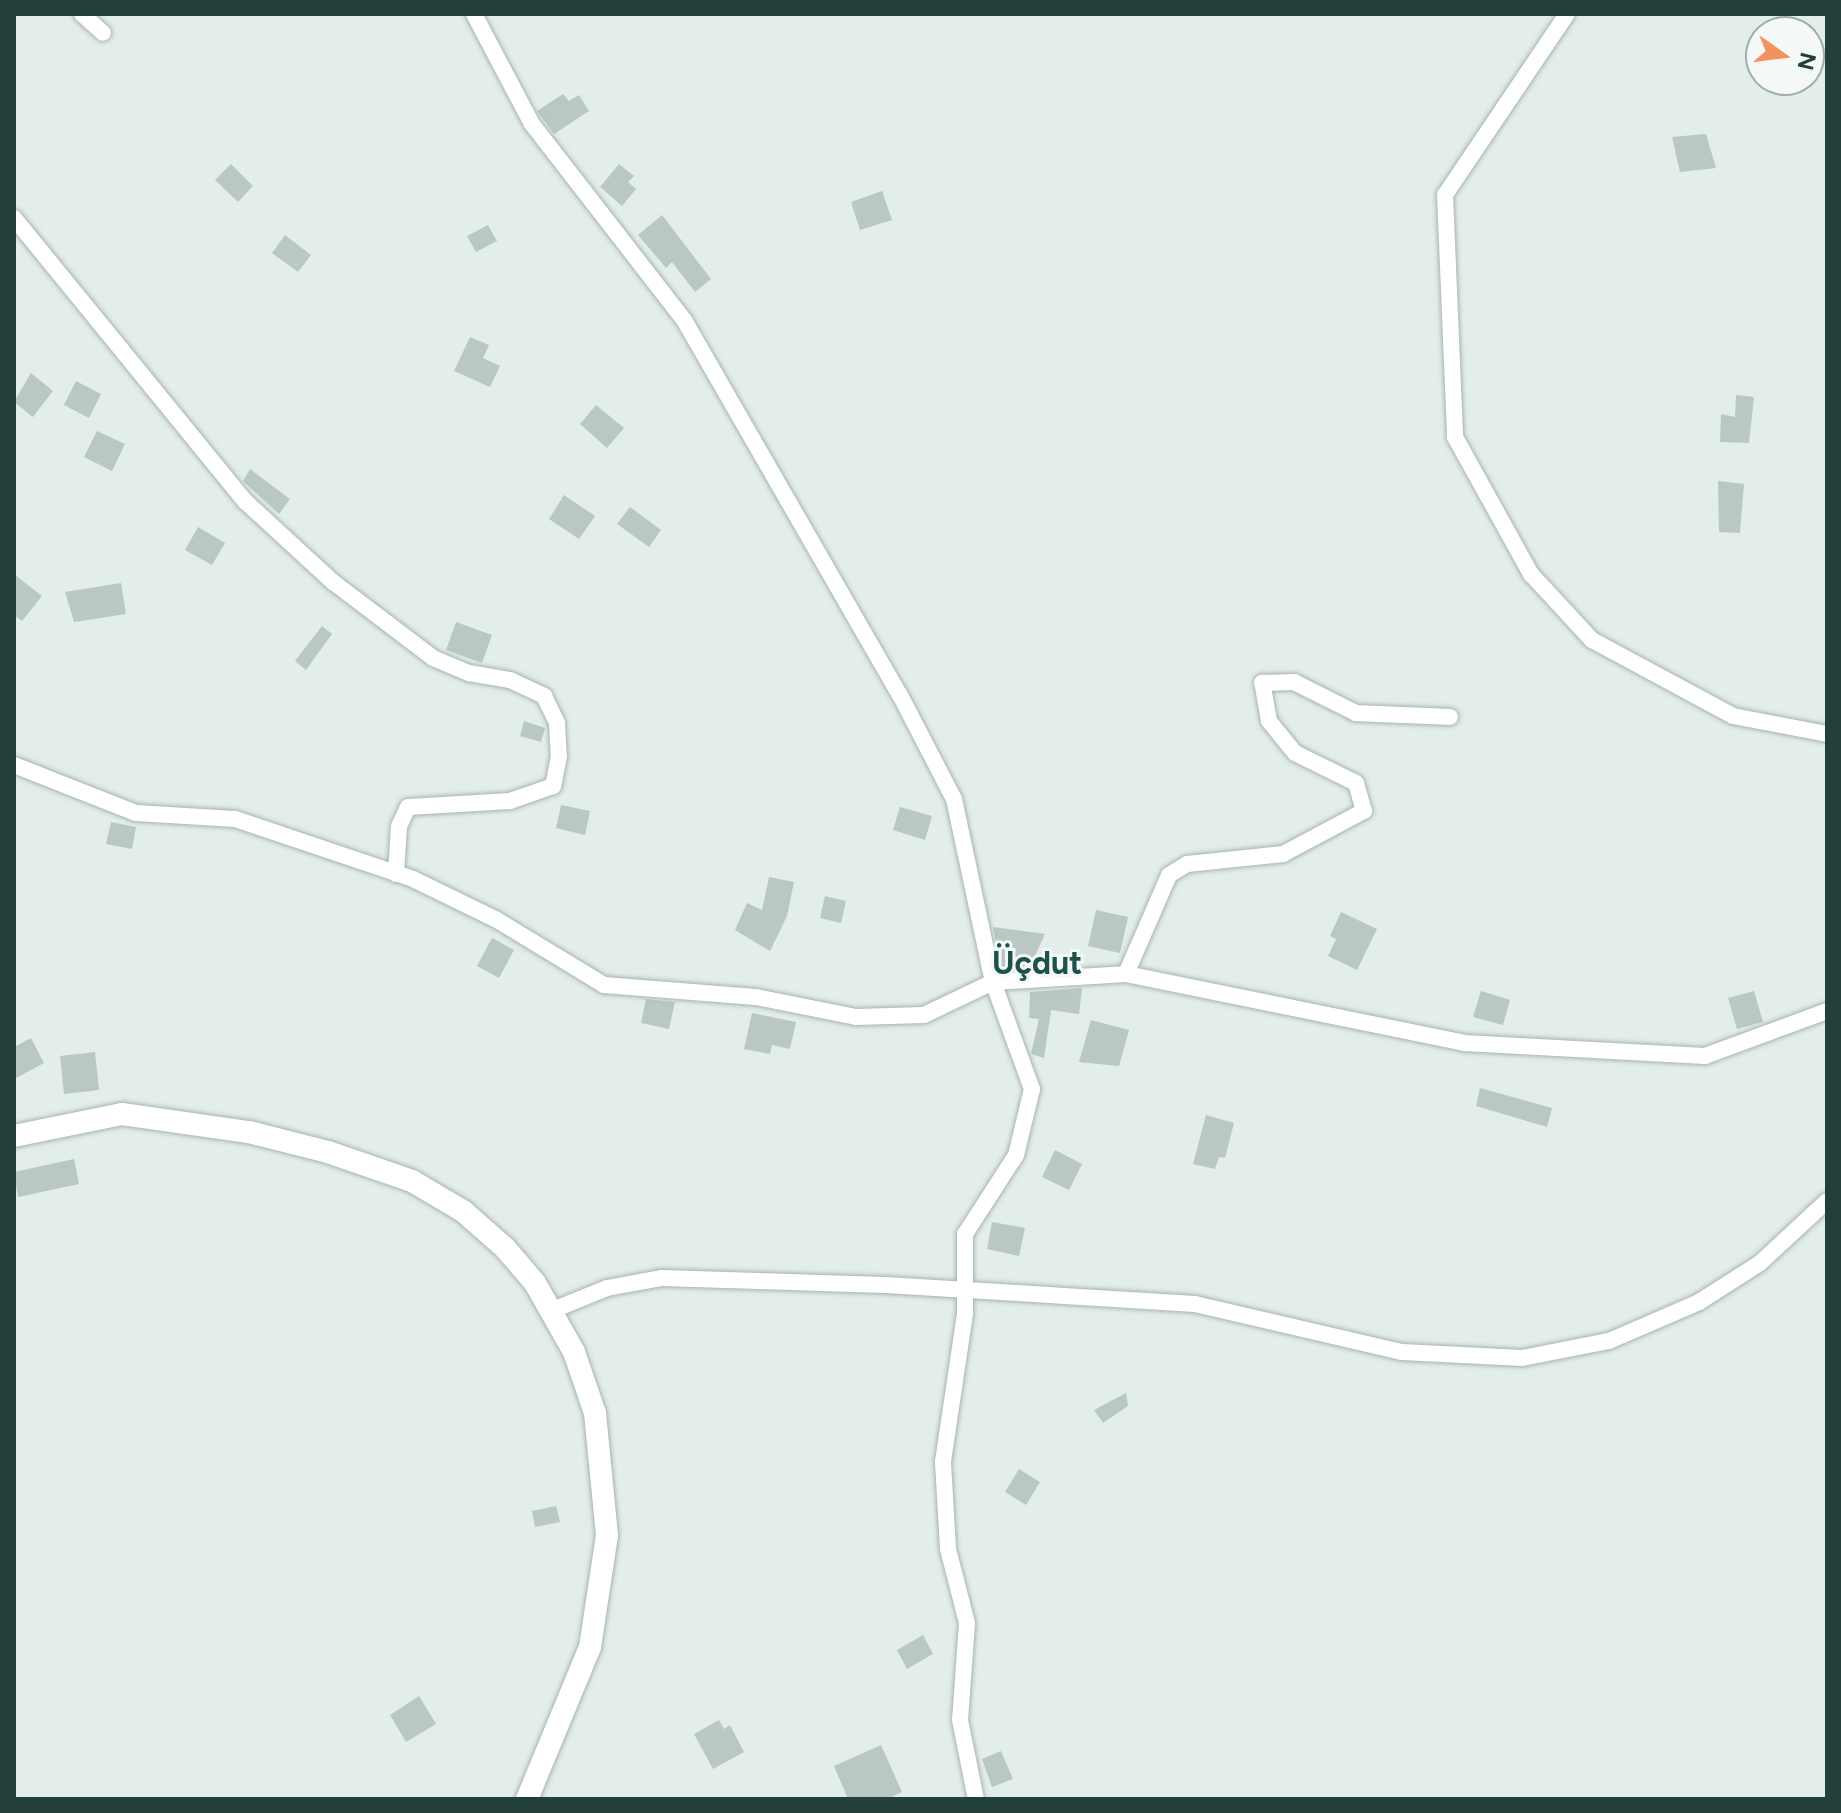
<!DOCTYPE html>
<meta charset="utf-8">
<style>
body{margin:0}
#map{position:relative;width:1841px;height:1813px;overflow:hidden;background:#e3edea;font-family:Figtree,sans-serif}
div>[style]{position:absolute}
.building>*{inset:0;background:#b9c8c3}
.roads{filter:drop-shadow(0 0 2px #a6b5b2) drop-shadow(0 0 2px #a6b5b2)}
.street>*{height:16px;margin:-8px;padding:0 8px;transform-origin:8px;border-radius:8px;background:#fff}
.secondary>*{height:22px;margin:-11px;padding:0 11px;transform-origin:11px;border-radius:11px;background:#fff}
span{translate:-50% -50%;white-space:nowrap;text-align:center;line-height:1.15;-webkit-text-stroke:6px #f4f9f7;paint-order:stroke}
.neighbourhood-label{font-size:32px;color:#1e514a;font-weight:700}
.frame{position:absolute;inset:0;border:16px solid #233f3a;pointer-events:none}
.north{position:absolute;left:1745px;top:16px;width:80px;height:80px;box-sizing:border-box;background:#f4f9f7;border:2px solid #a0afab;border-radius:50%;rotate:104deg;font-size:22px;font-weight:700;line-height:32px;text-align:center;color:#233f3a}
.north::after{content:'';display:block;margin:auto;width:28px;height:36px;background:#f2925d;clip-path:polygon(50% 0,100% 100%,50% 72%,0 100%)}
</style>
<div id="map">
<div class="building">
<i style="clip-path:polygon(563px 94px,569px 101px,579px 95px,589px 111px,554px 134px,537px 111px)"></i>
<i style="clip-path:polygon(1706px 134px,1716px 168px,1680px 172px,1672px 137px)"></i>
<i style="clip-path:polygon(231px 164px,253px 186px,238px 202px,215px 180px)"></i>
<i style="clip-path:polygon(619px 164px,634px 176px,628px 182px,636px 189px,622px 206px,600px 187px)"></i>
<i style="clip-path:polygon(882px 191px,892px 220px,860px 230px,851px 202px)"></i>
<i style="clip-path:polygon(662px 215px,711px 279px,695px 292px,672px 262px,666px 268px,638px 235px)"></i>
<i style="clip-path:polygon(488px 225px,497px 241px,476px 252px,467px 236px)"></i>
<i style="clip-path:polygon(285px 235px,311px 255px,298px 272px,272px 253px)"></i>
<i style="clip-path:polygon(470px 337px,489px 345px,483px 358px,500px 366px,490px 387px,454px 371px)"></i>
<i style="clip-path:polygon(31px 373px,53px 391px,33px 417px,14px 402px)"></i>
<i style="clip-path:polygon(76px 381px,101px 394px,89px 418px,64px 405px)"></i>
<i style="clip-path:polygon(1736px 395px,1754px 397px,1749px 443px,1720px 442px,1721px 414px,1735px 417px)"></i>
<i style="clip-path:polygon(596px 405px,624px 428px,607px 448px,580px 424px)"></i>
<i style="clip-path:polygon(97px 431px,125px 444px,112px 471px,84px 457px)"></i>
<i style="clip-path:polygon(250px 469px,290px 499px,279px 514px,243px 481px)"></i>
<i style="clip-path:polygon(1718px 481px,1744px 484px,1740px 533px,1719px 532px)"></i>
<i style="clip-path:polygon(564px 495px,595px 516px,579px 539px,549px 519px)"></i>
<i style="clip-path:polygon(630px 507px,661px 530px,649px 547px,617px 524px)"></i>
<i style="clip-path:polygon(198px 527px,225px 543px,212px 565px,185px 550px)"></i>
<i style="clip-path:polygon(14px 574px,42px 596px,22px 621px,14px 615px)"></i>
<i style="clip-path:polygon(121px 583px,126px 614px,74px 622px,65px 592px)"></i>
<i style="clip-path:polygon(456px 622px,492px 635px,482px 663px,446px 650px)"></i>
<i style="clip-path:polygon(322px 626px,332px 634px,306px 670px,295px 661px)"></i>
<i style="clip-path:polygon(524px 721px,545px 728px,541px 742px,520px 736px)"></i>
<i style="clip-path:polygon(561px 805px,590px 811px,585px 835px,556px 828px)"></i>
<i style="clip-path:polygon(900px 807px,932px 816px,925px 840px,893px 830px)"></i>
<i style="clip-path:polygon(111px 822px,136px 827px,132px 849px,106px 844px)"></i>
<i style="clip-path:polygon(769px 877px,794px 882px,787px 916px,770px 951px,735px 930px,747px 903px,762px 910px)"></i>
<i style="clip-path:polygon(825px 896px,846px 901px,841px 923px,820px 918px)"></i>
<i style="clip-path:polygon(1096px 910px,1128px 917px,1120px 953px,1088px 946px)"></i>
<i style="clip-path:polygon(1341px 912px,1377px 929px,1357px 970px,1328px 956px,1336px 939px,1330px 936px)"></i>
<i style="clip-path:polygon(993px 927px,1045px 934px,1029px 969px,1001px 968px)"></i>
<i style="clip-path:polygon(492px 938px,514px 950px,499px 978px,477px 966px)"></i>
<i style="clip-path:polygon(1082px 988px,1079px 1014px,1051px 1010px,1044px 1058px,1031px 1054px,1039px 1019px,1029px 1018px,1030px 992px)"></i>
<i style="clip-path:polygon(1481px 991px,1510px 1000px,1503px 1025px,1473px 1017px)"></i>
<i style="clip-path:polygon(1754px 991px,1763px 1022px,1737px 1029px,1728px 998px)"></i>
<i style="clip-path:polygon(646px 999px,675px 1002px,669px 1029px,641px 1023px)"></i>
<i style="clip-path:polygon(752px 1013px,796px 1022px,790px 1049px,772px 1045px,770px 1054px,744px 1049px)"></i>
<i style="clip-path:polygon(1091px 1020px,1129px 1030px,1119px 1066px,1079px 1062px)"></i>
<i style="clip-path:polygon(31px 1038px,44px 1063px,14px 1079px,14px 1047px)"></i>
<i style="clip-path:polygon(95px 1052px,99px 1090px,64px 1094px,60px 1056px)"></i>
<i style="clip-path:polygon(1480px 1088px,1552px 1108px,1547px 1127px,1476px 1106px)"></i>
<i style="clip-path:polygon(1206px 1115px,1234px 1123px,1225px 1158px,1219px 1157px,1215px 1169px,1193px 1164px)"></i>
<i style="clip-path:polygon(1055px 1150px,1082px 1164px,1069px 1190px,1042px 1177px)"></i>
<i style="clip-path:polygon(74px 1159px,79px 1184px,18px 1197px,14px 1172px)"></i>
<i style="clip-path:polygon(992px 1222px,1025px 1228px,1019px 1256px,987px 1249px)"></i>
<i style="clip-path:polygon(1126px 1393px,1128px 1406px,1103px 1423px,1094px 1410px)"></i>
<i style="clip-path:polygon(1019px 1469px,1040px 1482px,1026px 1505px,1005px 1492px)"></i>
<i style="clip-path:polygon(556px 1506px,560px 1522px,535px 1527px,532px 1511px)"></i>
<i style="clip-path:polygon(923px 1635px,933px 1654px,907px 1669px,897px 1650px)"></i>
<i style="clip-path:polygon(419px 1696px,436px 1724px,406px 1742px,390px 1715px)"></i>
<i style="clip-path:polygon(719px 1720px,724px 1729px,730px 1725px,744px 1752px,713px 1769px,694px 1734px)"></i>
<i style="clip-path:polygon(881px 1745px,902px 1792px,887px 1799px,848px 1799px,834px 1766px)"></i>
<i style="clip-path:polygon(1001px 1751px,1013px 1779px,992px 1787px,982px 1759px)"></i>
</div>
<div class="roads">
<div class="street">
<i style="left:82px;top:14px;width:28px;rotate:42deg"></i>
<i style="left:474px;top:14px;width:124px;rotate:62.2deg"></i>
<i style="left:532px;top:124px;width:248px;rotate:52.2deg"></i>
<i style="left:684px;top:320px;width:433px;rotate:60.1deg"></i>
<i style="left:900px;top:695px;width:117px;rotate:62.6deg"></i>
<i style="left:954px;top:799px;width:187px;rotate:78deg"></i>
<i style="left:993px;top:982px;width:114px;rotate:70deg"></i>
<i style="left:1032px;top:1089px;width:68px;rotate:103.6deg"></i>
<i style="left:1016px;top:1155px;width:94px;rotate:122.8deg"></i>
<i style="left:965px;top:1234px;width:80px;rotate:90deg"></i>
<i style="left:965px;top:1314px;width:150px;rotate:98.5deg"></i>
<i style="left:943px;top:1462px;width:87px;rotate:86.7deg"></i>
<i style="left:948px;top:1549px;width:76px;rotate:75.6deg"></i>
<i style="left:967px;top:1623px;width:97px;rotate:94.1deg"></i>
<i style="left:960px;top:1720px;width:81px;rotate:78.6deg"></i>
<i style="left:1567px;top:14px;width:218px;rotate:124deg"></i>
<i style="left:1445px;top:195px;width:242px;rotate:87.6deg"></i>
<i style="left:1455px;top:437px;width:157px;rotate:61deg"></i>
<i style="left:1531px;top:574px;width:90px;rotate:47.3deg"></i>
<i style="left:1592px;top:640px;width:160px;rotate:28.3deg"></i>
<i style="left:1733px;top:716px;width:96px;rotate:10.8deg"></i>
<i style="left:14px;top:218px;width:367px;rotate:50.8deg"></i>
<i style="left:246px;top:502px;width:118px;rotate:42.6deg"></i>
<i style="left:333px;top:582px;width:126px;rotate:37.2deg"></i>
<i style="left:433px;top:658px;width:39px;rotate:23deg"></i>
<i style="left:469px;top:673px;width:42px;rotate:9.7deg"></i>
<i style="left:510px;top:680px;width:38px;rotate:25deg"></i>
<i style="left:544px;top:696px;width:30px;rotate:64deg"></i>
<i style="left:557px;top:723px;width:33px;rotate:87deg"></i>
<i style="left:559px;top:756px;width:31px;rotate:101deg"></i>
<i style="left:553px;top:786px;width:46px;rotate:160.8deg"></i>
<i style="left:510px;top:801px;width:102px;rotate:176.6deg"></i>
<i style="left:408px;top:807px;width:21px;rotate:115deg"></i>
<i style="left:399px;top:826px;width:48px;rotate:93.6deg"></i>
<i style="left:14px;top:765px;width:131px;rotate:21.5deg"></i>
<i style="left:136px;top:813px;width:99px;rotate:3.5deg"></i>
<i style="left:235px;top:819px;width:188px;rotate:18.6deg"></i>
<i style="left:413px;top:879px;width:93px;rotate:26deg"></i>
<i style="left:497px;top:920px;width:125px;rotate:31.3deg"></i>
<i style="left:604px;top:985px;width:152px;rotate:4.5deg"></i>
<i style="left:756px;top:997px;width:102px;rotate:11.3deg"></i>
<i style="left:856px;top:1017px;width:68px;rotate:-1.7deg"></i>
<i style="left:924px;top:1015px;width:76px;rotate:-25.6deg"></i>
<i style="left:993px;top:982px;width:133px;rotate:-3.4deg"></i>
<i style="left:1126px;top:974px;width:345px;rotate:11.5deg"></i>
<i style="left:1464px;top:1043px;width:241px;rotate:3.1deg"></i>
<i style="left:1705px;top:1056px;width:130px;rotate:-20.2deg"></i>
<i style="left:1126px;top:974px;width:108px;rotate:-66.5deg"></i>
<i style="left:1169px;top:875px;width:21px;rotate:-31deg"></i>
<i style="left:1187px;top:864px;width:97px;rotate:-5.9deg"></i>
<i style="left:1283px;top:854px;width:92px;rotate:-28deg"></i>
<i style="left:1364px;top:811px;width:29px;rotate:-106deg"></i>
<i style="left:1356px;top:783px;width:68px;rotate:-153.8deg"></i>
<i style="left:1295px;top:753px;width:41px;rotate:-129.1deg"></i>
<i style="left:1269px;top:721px;width:39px;rotate:-100deg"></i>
<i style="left:1262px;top:683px;width:32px;rotate:-2deg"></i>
<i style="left:1294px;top:682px;width:69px;rotate:26.6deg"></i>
<i style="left:1356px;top:713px;width:94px;rotate:2.4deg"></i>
<i style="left:553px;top:1310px;width:58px;rotate:-22.2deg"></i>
<i style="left:607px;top:1288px;width:56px;rotate:-10.3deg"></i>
<i style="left:662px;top:1278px;width:224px;rotate:1.8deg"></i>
<i style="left:886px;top:1285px;width:310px;rotate:3.5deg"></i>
<i style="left:1195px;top:1304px;width:212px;rotate:13.1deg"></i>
<i style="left:1402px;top:1352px;width:120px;rotate:2.9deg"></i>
<i style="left:1522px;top:1358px;width:89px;rotate:-11.1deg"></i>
<i style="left:1609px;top:1341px;width:98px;rotate:-23.4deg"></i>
<i style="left:1699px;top:1302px;width:72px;rotate:-32.6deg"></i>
<i style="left:1760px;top:1263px;width:91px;rotate:-42.8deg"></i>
</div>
<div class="secondary">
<i style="left:14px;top:1136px;width:110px;rotate:-11.5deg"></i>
<i style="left:122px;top:1114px;width:128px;rotate:8.1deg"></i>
<i style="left:249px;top:1132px;width:81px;rotate:14.2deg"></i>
<i style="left:328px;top:1152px;width:89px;rotate:19deg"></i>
<i style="left:412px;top:1181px;width:59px;rotate:30.5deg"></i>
<i style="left:463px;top:1211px;width:56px;rotate:41.4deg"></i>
<i style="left:505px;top:1248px;width:46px;rotate:49.4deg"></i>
<i style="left:535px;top:1283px;width:79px;rotate:60.5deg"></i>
<i style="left:574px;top:1352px;width:65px;rotate:71deg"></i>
<i style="left:595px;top:1413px;width:123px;rotate:84.4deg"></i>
<i style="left:607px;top:1535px;width:113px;rotate:98.6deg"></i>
<i style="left:590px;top:1647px;width:165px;rotate:112.5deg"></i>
</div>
</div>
<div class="neighbourhood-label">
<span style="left:1037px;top:963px">Üçdut</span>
</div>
<div class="frame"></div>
<div class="north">N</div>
</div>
